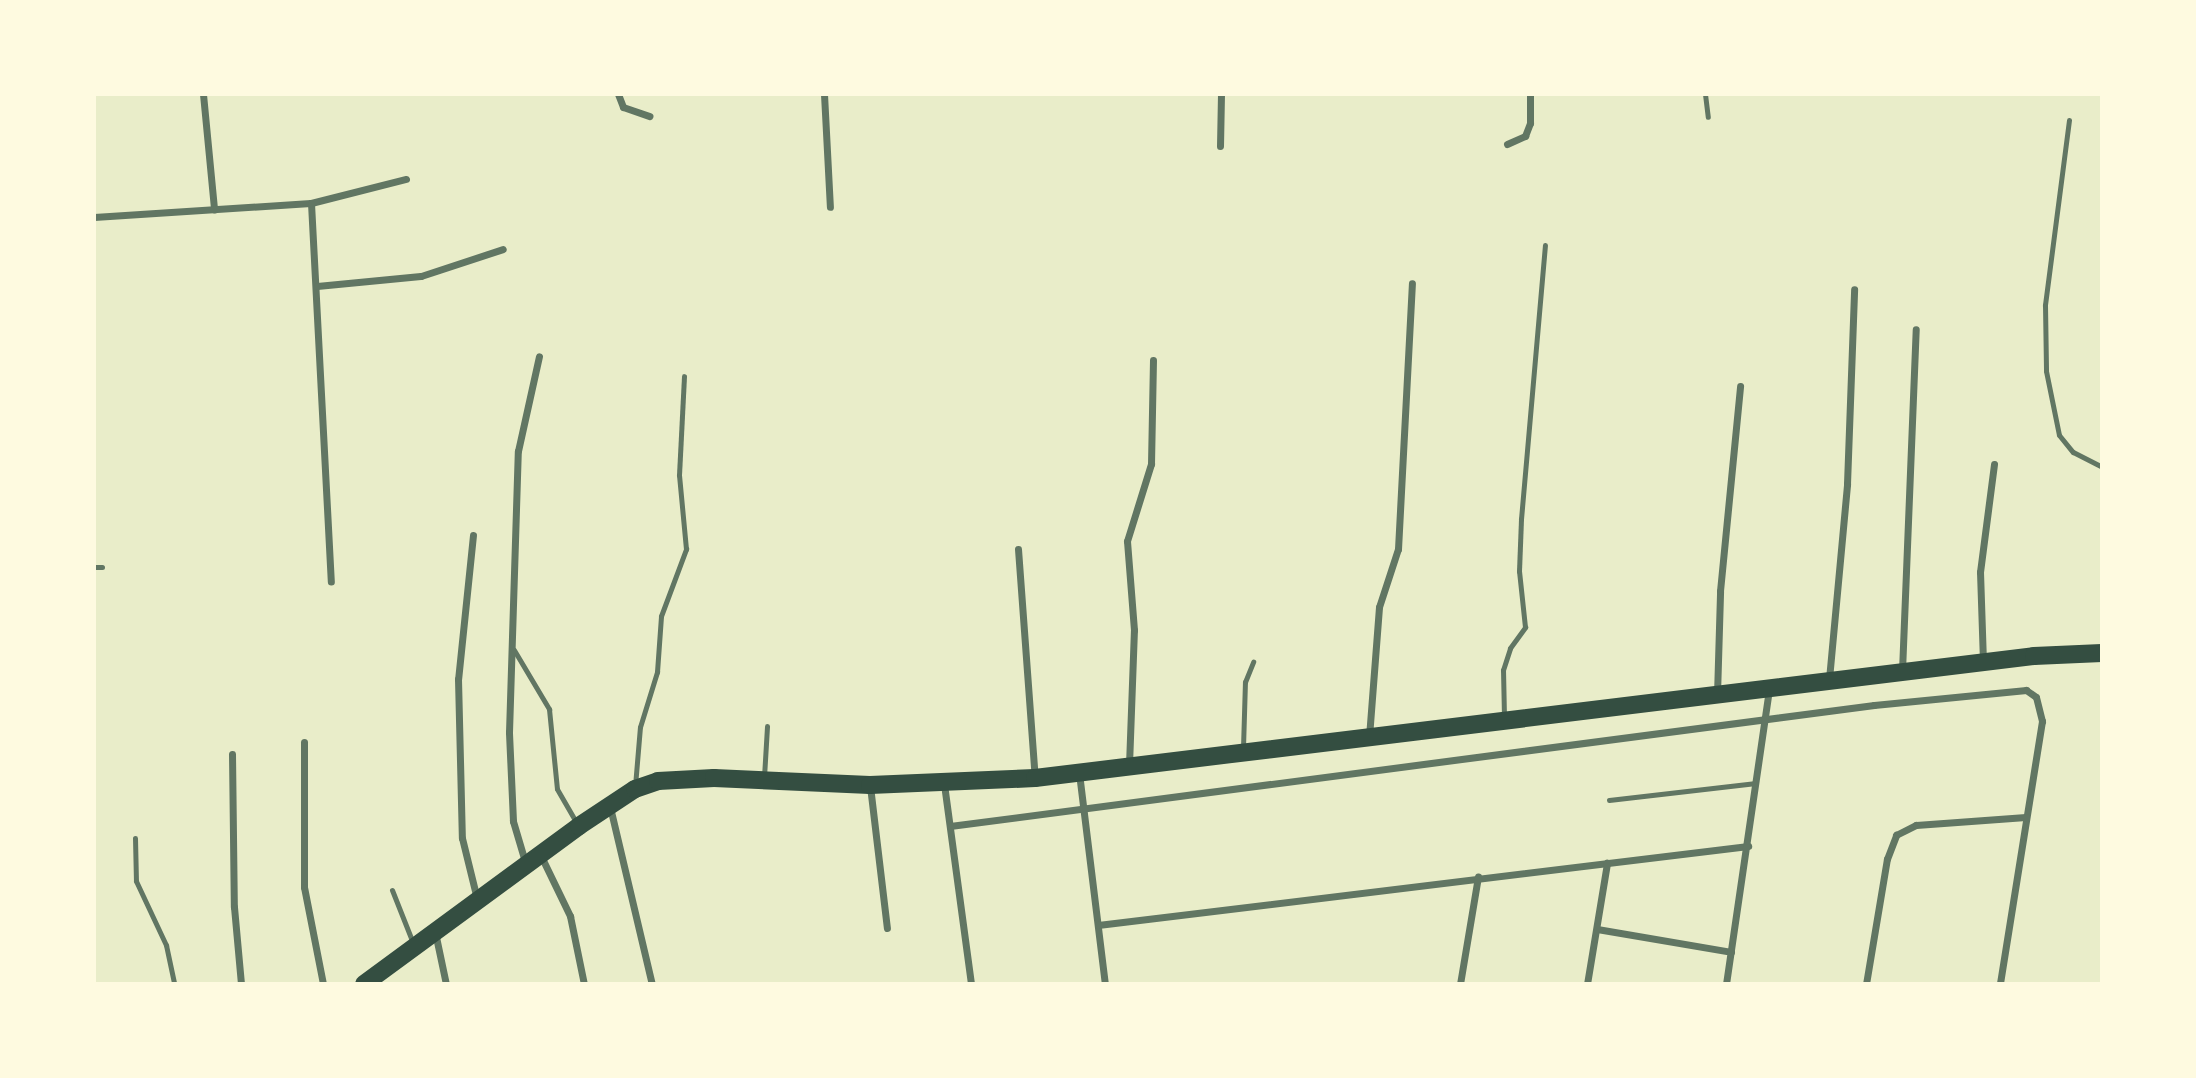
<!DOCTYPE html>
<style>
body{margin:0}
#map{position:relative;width:2196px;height:1078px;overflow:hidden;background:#e9edc9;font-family:"Work Sans",sans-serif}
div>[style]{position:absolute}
.service>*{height:5px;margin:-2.5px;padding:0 2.5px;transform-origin:2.5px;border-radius:2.5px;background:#617663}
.minor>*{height:7px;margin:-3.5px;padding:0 3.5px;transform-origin:3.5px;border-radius:3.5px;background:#617663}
.primary>*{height:18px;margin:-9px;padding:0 9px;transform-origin:9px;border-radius:9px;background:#344e41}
span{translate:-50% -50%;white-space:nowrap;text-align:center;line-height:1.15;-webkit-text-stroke:7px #fefae0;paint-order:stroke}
.frame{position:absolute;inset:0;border:96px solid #fefae0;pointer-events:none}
</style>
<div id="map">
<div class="service">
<i style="left:1705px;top:94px;width:23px;rotate:83deg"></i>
<i style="left:2069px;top:120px;width:187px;rotate:97.4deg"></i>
<i style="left:2045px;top:305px;width:66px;rotate:89.1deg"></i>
<i style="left:2046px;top:371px;width:65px;rotate:78.5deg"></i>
<i style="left:2059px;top:435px;width:22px;rotate:51deg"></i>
<i style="left:2073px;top:452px;width:33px;rotate:27deg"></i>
<i style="left:94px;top:567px;width:8px"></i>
<i style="left:514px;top:650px;width:69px;rotate:59.3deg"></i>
<i style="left:549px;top:709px;width:80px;rotate:84.3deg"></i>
<i style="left:557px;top:789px;width:39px;rotate:60deg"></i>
<i style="left:1504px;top:717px;width:47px;rotate:-91.2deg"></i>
<i style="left:1503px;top:670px;width:23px;rotate:-72deg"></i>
<i style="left:1510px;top:648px;width:26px;rotate:-54deg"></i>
<i style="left:1525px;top:627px;width:56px;rotate:-96.1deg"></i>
<i style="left:1519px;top:571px;width:52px;rotate:-87.8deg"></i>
<i style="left:1521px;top:519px;width:275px;rotate:-85deg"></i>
<i style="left:1243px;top:748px;width:66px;rotate:-88.3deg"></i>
<i style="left:1245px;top:682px;width:22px;rotate:-68deg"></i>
<i style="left:764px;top:777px;width:51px;rotate:-86.6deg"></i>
<i style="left:635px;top:786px;width:59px;rotate:-85.2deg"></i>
<i style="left:640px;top:727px;width:58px;rotate:-72.8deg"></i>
<i style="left:657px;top:672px;width:56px;rotate:-85.9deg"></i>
<i style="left:661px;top:616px;width:72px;rotate:-69.5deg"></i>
<i style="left:686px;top:549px;width:74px;rotate:-95.4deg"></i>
<i style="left:679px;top:475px;width:99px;rotate:-87.1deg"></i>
<i style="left:1609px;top:800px;width:148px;rotate:-6.6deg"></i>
<i style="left:135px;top:838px;width:43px;rotate:88.7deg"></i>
<i style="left:136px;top:881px;width:71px;rotate:64.9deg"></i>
<i style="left:166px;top:945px;width:40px;rotate:78deg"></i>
<i style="left:392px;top:890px;width:57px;rotate:68.4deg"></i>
</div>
<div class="minor">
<i style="left:203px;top:94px;width:116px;rotate:84.5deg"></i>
<i style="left:618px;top:94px;width:14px;rotate:69deg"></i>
<i style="left:623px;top:107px;width:28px;rotate:19deg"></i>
<i style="left:824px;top:94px;width:113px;rotate:87deg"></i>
<i style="left:1507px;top:144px;width:20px;rotate:-24deg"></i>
<i style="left:1525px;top:136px;width:14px;rotate:-69deg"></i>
<i style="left:1530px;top:123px;width:29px;rotate:-90deg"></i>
<i style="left:1220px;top:146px;width:52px;rotate:-88.9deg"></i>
<i style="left:311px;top:203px;width:379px;rotate:87deg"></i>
<i style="left:94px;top:217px;width:217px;rotate:-3.7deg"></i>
<i style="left:311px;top:203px;width:98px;rotate:-14.2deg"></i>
<i style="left:317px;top:286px;width:104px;rotate:-5.5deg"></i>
<i style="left:421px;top:276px;width:86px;rotate:-18.2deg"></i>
<i style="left:473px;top:535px;width:145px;rotate:95.9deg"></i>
<i style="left:458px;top:679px;width:159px;rotate:88.6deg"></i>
<i style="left:462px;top:838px;width:63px;rotate:76.2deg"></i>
<i style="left:1018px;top:549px;width:230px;rotate:85.8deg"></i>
<i style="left:1983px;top:662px;width:90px;rotate:-91.9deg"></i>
<i style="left:1980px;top:572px;width:109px;rotate:-82.6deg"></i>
<i style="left:1902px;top:671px;width:342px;rotate:-87.7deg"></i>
<i style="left:1829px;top:679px;width:196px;rotate:-84.7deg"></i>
<i style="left:1847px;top:484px;width:195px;rotate:-87.9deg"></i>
<i style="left:1717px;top:695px;width:104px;rotate:-88.3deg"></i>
<i style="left:1720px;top:591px;width:206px;rotate:-84.4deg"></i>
<i style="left:1369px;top:737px;width:130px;rotate:-85.6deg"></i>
<i style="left:1379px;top:607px;width:61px;rotate:-71.9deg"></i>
<i style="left:1398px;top:549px;width:266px;rotate:-87deg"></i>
<i style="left:304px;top:742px;width:145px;rotate:90deg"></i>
<i style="left:304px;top:887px;width:99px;rotate:78.9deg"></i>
<i style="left:232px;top:754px;width:153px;rotate:89.3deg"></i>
<i style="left:234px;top:907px;width:77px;rotate:84.8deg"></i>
<i style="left:1129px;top:765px;width:135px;rotate:-87.9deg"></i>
<i style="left:1134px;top:630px;width:89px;rotate:-94.5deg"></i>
<i style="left:1127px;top:541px;width:81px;rotate:-72.7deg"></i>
<i style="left:1151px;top:464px;width:104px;rotate:-88.9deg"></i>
<i style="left:1079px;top:773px;width:213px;rotate:83deg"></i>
<i style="left:944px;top:784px;width:202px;rotate:82.3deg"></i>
<i style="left:870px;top:786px;width:143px;rotate:83.2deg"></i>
<i style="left:610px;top:807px;width:182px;rotate:76.7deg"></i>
<i style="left:950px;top:826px;width:932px;rotate:-7.46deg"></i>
<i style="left:1874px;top:705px;width:153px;rotate:-5.6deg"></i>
<i style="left:2026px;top:690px;width:12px;rotate:35deg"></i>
<i style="left:2036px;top:697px;width:25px;rotate:76deg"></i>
<i style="left:2042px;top:721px;width:266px;rotate:99.1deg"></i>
<i style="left:541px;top:856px;width:67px;rotate:64.2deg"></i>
<i style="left:570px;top:916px;width:69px;rotate:78.4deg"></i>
<i style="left:526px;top:865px;width:46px;rotate:-106.5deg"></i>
<i style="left:513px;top:821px;width:89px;rotate:-92.6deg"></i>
<i style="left:509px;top:732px;width:281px;rotate:-88.2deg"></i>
<i style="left:518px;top:451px;width:97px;rotate:-77.5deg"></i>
<i style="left:1098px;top:925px;width:655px;rotate:-6.93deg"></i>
<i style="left:1597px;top:929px;width:136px;rotate:9.7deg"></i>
<i style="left:435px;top:932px;width:53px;rotate:78.1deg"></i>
<i style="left:1460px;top:984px;width:109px;rotate:-80.5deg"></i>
<i style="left:1587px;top:984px;width:123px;rotate:-80.6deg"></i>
<i style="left:1726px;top:984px;width:297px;rotate:-81.7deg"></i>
<i style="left:1866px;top:984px;width:127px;rotate:-80.5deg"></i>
<i style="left:1887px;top:859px;width:26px;rotate:-69deg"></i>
<i style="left:1896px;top:835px;width:22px;rotate:-27deg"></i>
<i style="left:1916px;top:825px;width:110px;rotate:-4.2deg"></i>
</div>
<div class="primary">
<i style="left:364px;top:984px;width:267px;rotate:-36.3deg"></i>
<i style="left:579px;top:826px;width:67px;rotate:-33.5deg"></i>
<i style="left:635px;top:789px;width:24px;rotate:-19deg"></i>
<i style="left:658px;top:781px;width:56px;rotate:-3.1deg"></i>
<i style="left:714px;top:778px;width:156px;rotate:2.6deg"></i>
<i style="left:870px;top:785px;width:165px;rotate:-2.4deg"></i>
<i style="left:1035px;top:778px;width:1006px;rotate:-6.96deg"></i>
<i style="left:2034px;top:656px;width:68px;rotate:-2.5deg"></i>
</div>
<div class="frame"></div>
</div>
